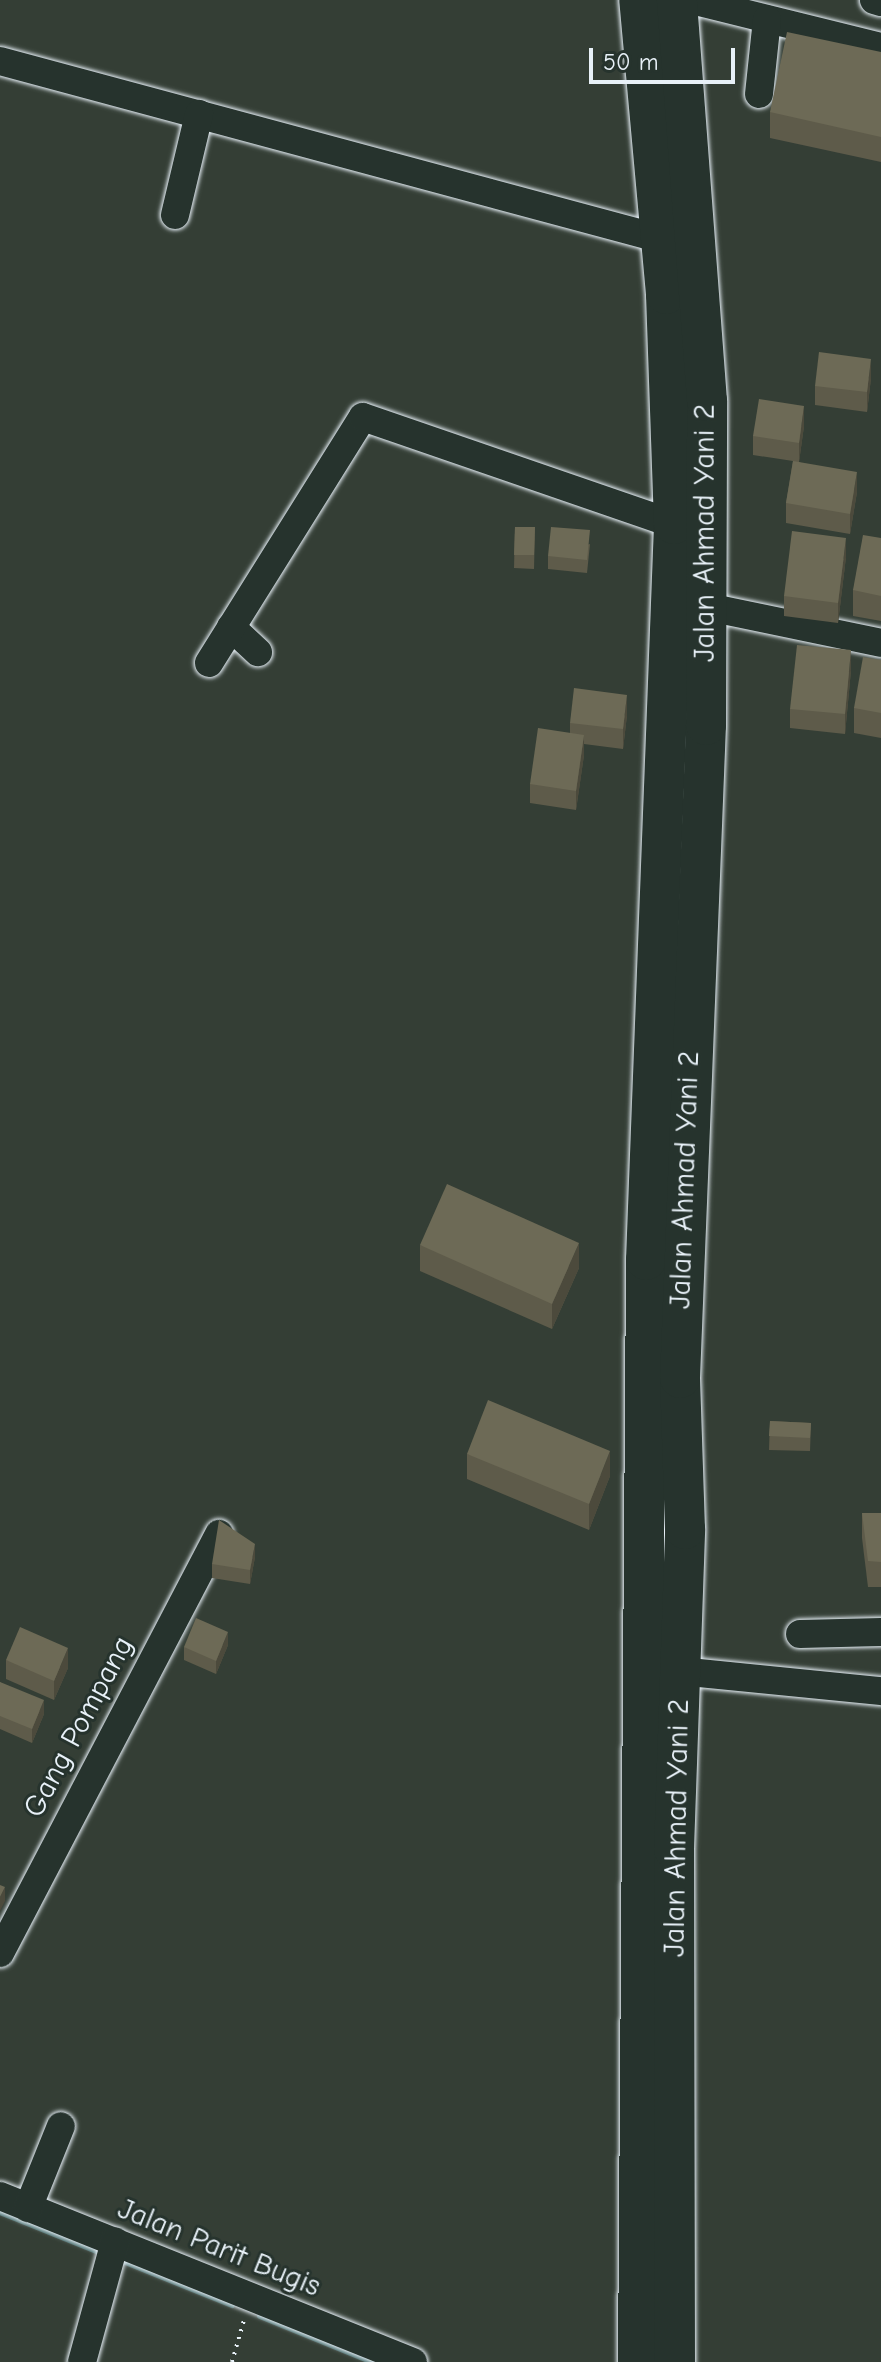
<!DOCTYPE html>
<style>
body{margin:0}
#map{position:relative;width:881px;height:2362px;overflow:hidden;background:#343e35;font-family:"Comic Neue",sans-serif}
div>[style]{position:absolute}
.stream>*{height:6px;margin:-3px;padding:0 3px;transform-origin:3px;border-radius:3px;background:#486d6c}
.path>*{height:4px;margin-top:-2px;transform-origin:0;background:repeating-linear-gradient(90deg,#e8f1f8 0 2px,transparent 0 8px)}
.roads{filter:drop-shadow(0 0 2px #e8f1f8) drop-shadow(0 0 2px #e8f1f8)}
.minor>*{height:28px;margin:-14px;padding:0 14px;transform-origin:14px;border-radius:14px;background:#26332d}
.highway>*{height:40px;margin:-20px;padding:0 20px;transform-origin:20px;border-radius:20px;background:#26332d}
.wall>*{inset:0;background:#5e5b4a}
.shaded-wall>*{inset:0;background:#4c4a3c}
.building>*{inset:0;background:#6d6a56}
span{translate:-50% -50%;white-space:nowrap;text-align:center;line-height:1.15;-webkit-text-stroke:6px #26332d;paint-order:stroke}
.street-label{font-size:30px;color:#e8f1f8}
.scale{position:absolute;left:589px;top:48px;width:146px;height:36px;box-sizing:border-box;border:4px solid #e8f1f8;border-top:0;padding-left:10px;font-size:24px;line-height:28px;white-space:nowrap;color:#e8f1f8;-webkit-text-stroke:6px #26332d;paint-order:stroke}
</style>
<div id="map">
<div class="stream">
<i style="left:0;top:2212px;width:112px;rotate:22deg"></i>
<i style="left:118px;top:2259px;width:123px;rotate:22deg"></i>
<i style="left:260px;top:2316px;width:122px;rotate:22.2deg"></i>
</div>
<div class="path">
<i style="left:232px;top:2362px;width:44px;rotate:-74.1deg"></i>
</div>
<div class="roads">
<div class="minor">
<i style="left:691px;top:0;width:196px;rotate:13.9deg"></i>
<i style="left:874px;top:0;width:7px;rotate:16deg"></i>
<i style="left:0;top:61px;width:685px;rotate:15.07deg"></i>
<i style="left:759px;top:94px;width:75px;rotate:-83.9deg"></i>
<i style="left:175px;top:215px;width:104px;rotate:-76.6deg"></i>
<i style="left:703px;top:606px;width:182px;rotate:11.7deg"></i>
<i style="left:231px;top:627px;width:37px;rotate:43deg"></i>
<i style="left:209px;top:663px;width:290px;rotate:-58deg"></i>
<i style="left:363px;top:417px;width:329px;rotate:19deg"></i>
<i style="left:800px;top:1634px;width:81px;rotate:-1.4deg"></i>
<i style="left:679px;top:1671px;width:203px;rotate:5.7deg"></i>
<i style="left:0;top:1953px;width:473px;rotate:-62.4deg"></i>
<i style="left:0;top:2196px;width:445px;rotate:21.9deg"></i>
<i style="left:28px;top:2208px;width:88px;rotate:-68.1deg"></i>
<i style="left:82px;top:2362px;width:125px;rotate:-74.7deg"></i>
</div>
<div class="highway">
<i style="left:638px;top:2362px;width:1102px;rotate:-89.58deg"></i>
<i style="left:646px;top:1260px;width:737px;rotate:-87.82deg"></i>
<i style="left:674px;top:524px;width:230px;rotate:-92deg"></i>
<i style="left:666px;top:294px;width:295px;rotate:-95.2deg"></i>
<i style="left:675px;top:2362px;width:513px;rotate:-90.11deg"></i>
<i style="left:674px;top:1849px;width:320px;rotate:-88deg"></i>
<i style="left:685px;top:1529px;width:151px;rotate:-91.9deg"></i>
<i style="left:680px;top:1378px;width:654px;rotate:-87.72deg"></i>
<i style="left:706px;top:725px;width:324px;rotate:-89.8deg"></i>
<i style="left:707px;top:401px;width:402px;rotate:-94.3deg"></i>
</div>
</div>
<div class="wall">
<i style="clip-path:polygon(881px 52px,881px 162px,770px 138px,770px 112px)"></i>
<i style="clip-path:polygon(871px 378px,867px 412px,815px 405px,815px 386px)"></i>
<i style="clip-path:polygon(804px 426px,799px 462px,857px 492px,850px 534px,786px 523px,786px 503px,793px 461px,753px 455px,753px 436px)"></i>
<i style="clip-path:polygon(515px 527px,535px 527px,534px 569px,514px 568px)"></i>
<i style="clip-path:polygon(881px 538px,881px 621px,853px 616px,853px 590px)"></i>
<i style="clip-path:polygon(590px 544px,587px 573px,548px 569px,548px 556px)"></i>
<i style="clip-path:polygon(846px 557px,838px 623px,784px 616px,784px 596px)"></i>
<i style="clip-path:polygon(881px 660px,881px 738px,854px 733px,854px 708px)"></i>
<i style="clip-path:polygon(851px 670px,845px 734px,790px 728px,790px 709px)"></i>
<i style="clip-path:polygon(627px 715px,623px 749px,584px 744px,584px 755px,576px 810px,530px 803px,530px 784px,570px 733px,570px 723px)"></i>
<i style="clip-path:polygon(420px 1245px,579px 1268px,552px 1329px,420px 1271px)"></i>
<i style="clip-path:polygon(770px 1421px,811px 1423px,810px 1451px,769px 1450px)"></i>
<i style="clip-path:polygon(467px 1454px,610px 1476px,589px 1530px,467px 1479px)"></i>
<i style="clip-path:polygon(862px 1513px,881px 1513px,881px 1587px,868px 1587px,862px 1538px)"></i>
<i style="clip-path:polygon(255px 1557px,250px 1584px,212px 1578px,212px 1564px)"></i>
<i style="clip-path:polygon(228px 1645px,216px 1674px,184px 1660px,184px 1647px)"></i>
<i style="clip-path:polygon(6px 1660px,68px 1668px,54px 1700px,6px 1679px)"></i>
<i style="clip-path:polygon(0 1682px,44px 1714px,32px 1743px,0 1729px)"></i>
</div>
<div class="shaded-wall">
<i style="clip-path:polygon(871px 359px,871px 378px,867px 412px,867px 392px)"></i>
<i style="clip-path:polygon(804px 406px,804px 426px,799px 462px,799px 443px)"></i>
<i style="clip-path:polygon(857px 472px,857px 492px,850px 534px,850px 514px)"></i>
<i style="clip-path:polygon(846px 538px,846px 557px,838px 623px,838px 603px)"></i>
<i style="clip-path:polygon(851px 650px,851px 670px,845px 734px,845px 714px)"></i>
<i style="clip-path:polygon(627px 695px,627px 715px,623px 749px,623px 729px)"></i>
<i style="clip-path:polygon(584px 735px,584px 755px,576px 810px,576px 791px)"></i>
<i style="clip-path:polygon(579px 1243px,579px 1268px,552px 1329px,552px 1304px)"></i>
<i style="clip-path:polygon(610px 1451px,610px 1476px,589px 1530px,589px 1504px)"></i>
<i style="clip-path:polygon(255px 1544px,255px 1557px,250px 1584px,250px 1570px)"></i>
<i style="clip-path:polygon(228px 1632px,228px 1645px,216px 1674px,216px 1661px)"></i>
<i style="clip-path:polygon(68px 1648px,68px 1668px,54px 1700px,54px 1681px)"></i>
<i style="clip-path:polygon(44px 1700px,44px 1714px,32px 1743px,32px 1729px)"></i>
<i style="clip-path:polygon(5px 1887px,5px 1901px,0 1911px,0 1897px)"></i>
</div>
<div class="building">
<i style="clip-path:polygon(787px 32px,881px 52px,881px 137px,770px 112px)"></i>
<i style="clip-path:polygon(819px 352px,871px 359px,867px 392px,815px 386px)"></i>
<i style="clip-path:polygon(759px 399px,804px 406px,799px 443px,753px 436px)"></i>
<i style="clip-path:polygon(793px 461px,857px 472px,850px 514px,786px 503px)"></i>
<i style="clip-path:polygon(515px 527px,535px 527px,534px 555px,514px 555px)"></i>
<i style="clip-path:polygon(551px 527px,590px 530px,587px 560px,548px 556px)"></i>
<i style="clip-path:polygon(792px 531px,846px 538px,838px 603px,784px 596px)"></i>
<i style="clip-path:polygon(863px 535px,881px 538px,881px 596px,853px 590px)"></i>
<i style="clip-path:polygon(797px 645px,851px 650px,845px 714px,790px 709px)"></i>
<i style="clip-path:polygon(863px 657px,881px 660px,881px 713px,854px 708px)"></i>
<i style="clip-path:polygon(574px 688px,627px 695px,623px 729px,570px 723px)"></i>
<i style="clip-path:polygon(538px 728px,584px 735px,576px 791px,530px 784px)"></i>
<i style="clip-path:polygon(447px 1184px,579px 1243px,552px 1304px,420px 1245px)"></i>
<i style="clip-path:polygon(488px 1400px,610px 1451px,589px 1504px,467px 1454px)"></i>
<i style="clip-path:polygon(770px 1421px,811px 1423px,810px 1438px,769px 1436px)"></i>
<i style="clip-path:polygon(862px 1513px,881px 1513px,881px 1562px,868px 1561px)"></i>
<i style="clip-path:polygon(219px 1520px,255px 1544px,250px 1570px,212px 1564px)"></i>
<i style="clip-path:polygon(196px 1618px,228px 1632px,216px 1661px,184px 1647px)"></i>
<i style="clip-path:polygon(20px 1627px,68px 1648px,54px 1681px,6px 1660px)"></i>
<i style="clip-path:polygon(0 1682px,44px 1700px,32px 1729px,0 1716px)"></i>
<i style="clip-path:polygon(0 1885px,5px 1887px,0 1897px)"></i>
</div>
<div class="street-label">
<span style="left:705px;top:533px;rotate:-90deg">Jalan Ahmad Yani 2</span>
<span style="left:685px;top:1180px;rotate:-88deg">Jalan Ahmad Yani 2</span>
<span style="left:79px;top:1727px;rotate:-62deg">Gang Pompang</span>
<span style="left:677px;top:1828px;rotate:-89deg">Jalan Ahmad Yani 2</span>
<span style="left:219px;top:2248px;rotate:22deg">Jalan Parit Bugis</span>
</div>
<div class="scale">50 m</div>
</div>
